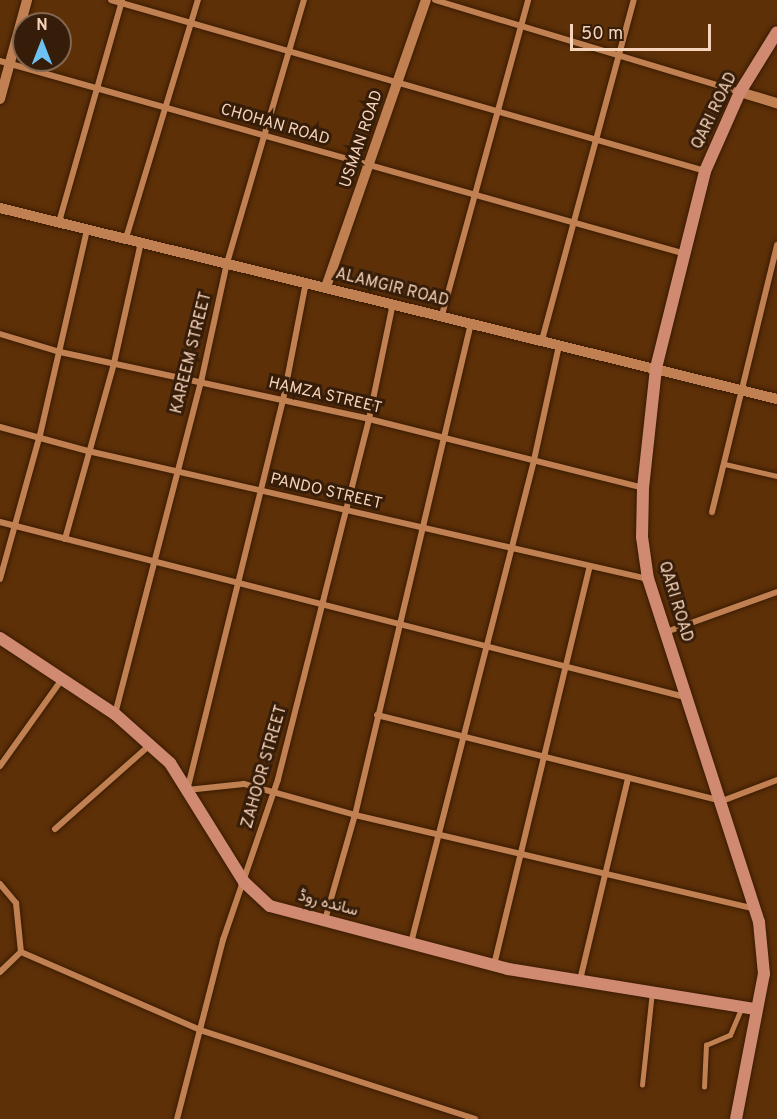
<!DOCTYPE html>
<meta charset="utf-8">
<style>
body{margin:0}
#map{position:relative;width:777px;height:1119px;overflow:hidden;background:#5d3008;font-family:Overpass,Vazirmatn,sans-serif}
div>[style]{position:absolute}
.roads{filter:drop-shadow(0 0 2px #3a1b02) drop-shadow(0 0 2px #3a1b02)}
.service>*{height:4.5px;margin:-2.25px;padding:0 2.25px;transform-origin:2.25px;border-radius:2.25px;background:#c08051}
.minor>*{height:6px;margin:-3px;padding:0 3px;transform-origin:3px;border-radius:3px;background:#c08051}
.tertiary>*{height:10px;margin:-5px;padding:0 5px;transform-origin:5px;border-radius:5px;background:#c08051}
.secondary>*{height:12px;margin:-6px;padding:0 6px;transform-origin:6px;border-radius:6px;background:#d08a72}
span{translate:-50% -50%;white-space:nowrap;text-align:center;line-height:1.15;-webkit-text-stroke:6px #361d09;paint-order:stroke}
.street-label{font-size:16px;color:#f6d3bb}
.north{position:absolute;left:12px;top:12px;width:60px;height:60px;box-sizing:border-box;background:#361d09;border:2px solid #836650;border-radius:50%;rotate:0deg;font-size:16px;font-weight:700;line-height:24px;text-align:center;color:#f6d3bb}
.north::after{content:'';display:block;margin:auto;width:21px;height:27px;background:#6ec2f3;clip-path:polygon(50% 0,100% 100%,50% 72%,0 100%)}
.scale{position:absolute;left:570px;top:24px;width:141px;height:27px;box-sizing:border-box;border:3px solid #f6d3bb;border-top:0;padding-left:8px;font-size:18px;line-height:21px;white-space:nowrap;color:#f6d3bb;-webkit-text-stroke:4px #361d09;paint-order:stroke}
</style>
<div id="map">
<div class="roads">
<div class="service">
<i style="left:725px;top:464px;width:53px;rotate:13deg"></i>
<i style="left:642px;top:1085px;width:94px;rotate:-83.9deg"></i>
<i style="left:704px;top:1087px;width:42px;rotate:-87.3deg"></i>
<i style="left:706px;top:1045px;width:26px;rotate:-23deg"></i>
<i style="left:730px;top:1035px;width:30px;rotate:-67deg"></i>
</div>
<div class="minor">
<i style="left:111px;top:0;width:618px;rotate:16.06deg"></i>
<i style="left:435px;top:0;width:319px;rotate:16.8deg"></i>
<i style="left:0;top:61px;width:709px;rotate:15.72deg"></i>
<i style="left:59px;top:222px;width:230px;rotate:-74.1deg"></i>
<i style="left:126px;top:238px;width:249px;rotate:-73.2deg"></i>
<i style="left:306px;top:282px;width:120px;rotate:101deg"></i>
<i style="left:283px;top:400px;width:402px;rotate:103.8deg"></i>
<i style="left:187px;top:790px;width:57px;rotate:-6deg"></i>
<i style="left:244px;top:784px;width:115px;rotate:15.6deg"></i>
<i style="left:355px;top:815px;width:411px;rotate:13.2deg"></i>
<i style="left:442px;top:315px;width:327px;rotate:-74.7deg"></i>
<i style="left:0;top:334px;width:63px;rotate:16.7deg"></i>
<i style="left:60px;top:352px;width:316px;rotate:12.2deg"></i>
<i style="left:369px;top:419px;width:283px;rotate:14.1deg"></i>
<i style="left:542px;top:340px;width:352px;rotate:-74.9deg"></i>
<i style="left:0;top:427px;width:91px;rotate:15.3deg"></i>
<i style="left:88px;top:451px;width:574px;rotate:12.88deg"></i>
<i style="left:712px;top:512px;width:275px;rotate:-76.3deg"></i>
<i style="left:0;top:522px;width:707px;rotate:14.33deg"></i>
<i style="left:65px;top:539px;width:183px;rotate:-74.4deg"></i>
<i style="left:114px;top:363px;width:124px;rotate:-77.4deg"></i>
<i style="left:0;top:579px;width:149px;rotate:-74.5deg"></i>
<i style="left:40px;top:435px;width:211px;rotate:-77.1deg"></i>
<i style="left:666px;top:632px;width:118px;rotate:-19.8deg"></i>
<i style="left:115px;top:714px;width:343px;rotate:-75.5deg"></i>
<i style="left:201px;top:382px;width:122px;rotate:-77.7deg"></i>
<i style="left:227px;top:263px;width:274px;rotate:-73.7deg"></i>
<i style="left:377px;top:715px;width:356px;rotate:14deg"></i>
<i style="left:722px;top:801px;width:59px;rotate:-20.9deg"></i>
<i style="left:0;top:766px;width:107px;rotate:-54.5deg"></i>
<i style="left:55px;top:829px;width:127px;rotate:-41.5deg"></i>
<i style="left:0;top:884px;width:25px;rotate:50deg"></i>
<i style="left:16px;top:903px;width:49px;rotate:84.2deg"></i>
<i style="left:21px;top:952px;width:195px;rotate:23.5deg"></i>
<i style="left:200px;top:1030px;width:289px;rotate:17.9deg"></i>
<i style="left:325px;top:920px;width:109px;rotate:-74.1deg"></i>
<i style="left:355px;top:815px;width:505px;rotate:-76.73deg"></i>
<i style="left:411px;top:943px;width:498px;rotate:-75.7deg"></i>
<i style="left:534px;top:460px;width:118px;rotate:-77.7deg"></i>
<i style="left:494px;top:965px;width:410px;rotate:-76.5deg"></i>
<i style="left:0;top:972px;width:29px;rotate:-44deg"></i>
<i style="left:580px;top:980px;width:208px;rotate:-76.6deg"></i>
<i style="left:177px;top:1119px;width:185px;rotate:-75.6deg"></i>
<i style="left:223px;top:940px;width:170px;rotate:-71.1deg"></i>
<i style="left:278px;top:779px;width:371px;rotate:-75.8deg"></i>
<i style="left:369px;top:419px;width:118px;rotate:-78.3deg"></i>
</div>
<div class="tertiary">
<i style="left:740px;top:92px;width:39px;rotate:17deg"></i>
<i style="left:0;top:99px;width:103px;rotate:-74.7deg"></i>
<i style="left:0;top:208px;width:800px;rotate:13.81deg"></i>
<i style="left:326px;top:287px;width:304px;rotate:-70.8deg"></i>
</div>
<div class="secondary">
<i style="left:0;top:638px;width:138px;rotate:33.5deg"></i>
<i style="left:115px;top:714px;width:74px;rotate:41.7deg"></i>
<i style="left:170px;top:763px;width:140px;rotate:58.1deg"></i>
<i style="left:244px;top:882px;width:35px;rotate:43deg"></i>
<i style="left:270px;top:906px;width:246px;rotate:14.8deg"></i>
<i style="left:508px;top:969px;width:251px;rotate:9.2deg"></i>
<i style="left:736px;top:1119px;width:148px;rotate:-79.1deg"></i>
<i style="left:764px;top:974px;width:52px;rotate:-95.5deg"></i>
<i style="left:759px;top:922px;width:361px;rotate:-107.9deg"></i>
<i style="left:648px;top:579px;width:42px;rotate:-98.1deg"></i>
<i style="left:642px;top:537px;width:49px;rotate:-88.8deg"></i>
<i style="left:643px;top:488px;width:121px;rotate:-83.8deg"></i>
<i style="left:656px;top:368px;width:203px;rotate:-76deg"></i>
<i style="left:705px;top:171px;width:86px;rotate:-66.1deg"></i>
<i style="left:740px;top:92px;width:70px;rotate:-58.3deg"></i>
</div>
</div>
<div class="street-label">
<span style="left:715px;top:111px;rotate:-64deg">QARI ROAD</span>
<span style="left:275px;top:125px;rotate:16deg">CHOHAN ROAD</span>
<span style="left:362px;top:139px;rotate:-71deg">USMAN ROAD</span>
<span style="left:392px;top:288px;rotate:14deg">ALAMGIR ROAD</span>
<span style="left:192px;top:353px;rotate:-76deg">KAREEM STREET</span>
<span style="left:325px;top:396px;rotate:13deg">HAMZA STREET</span>
<span style="left:326px;top:492px;rotate:13deg">PANDO STREET</span>
<span style="left:675px;top:602px;rotate:73deg">QARI ROAD</span>
<span style="left:265px;top:767px;rotate:-74deg">ZAHOOR STREET</span>
<span style="left:328px;top:904px;rotate:15deg">ساندہ روڈ</span>
</div>
<div class="north">N</div>
<div class="scale">50 m</div>
</div>
